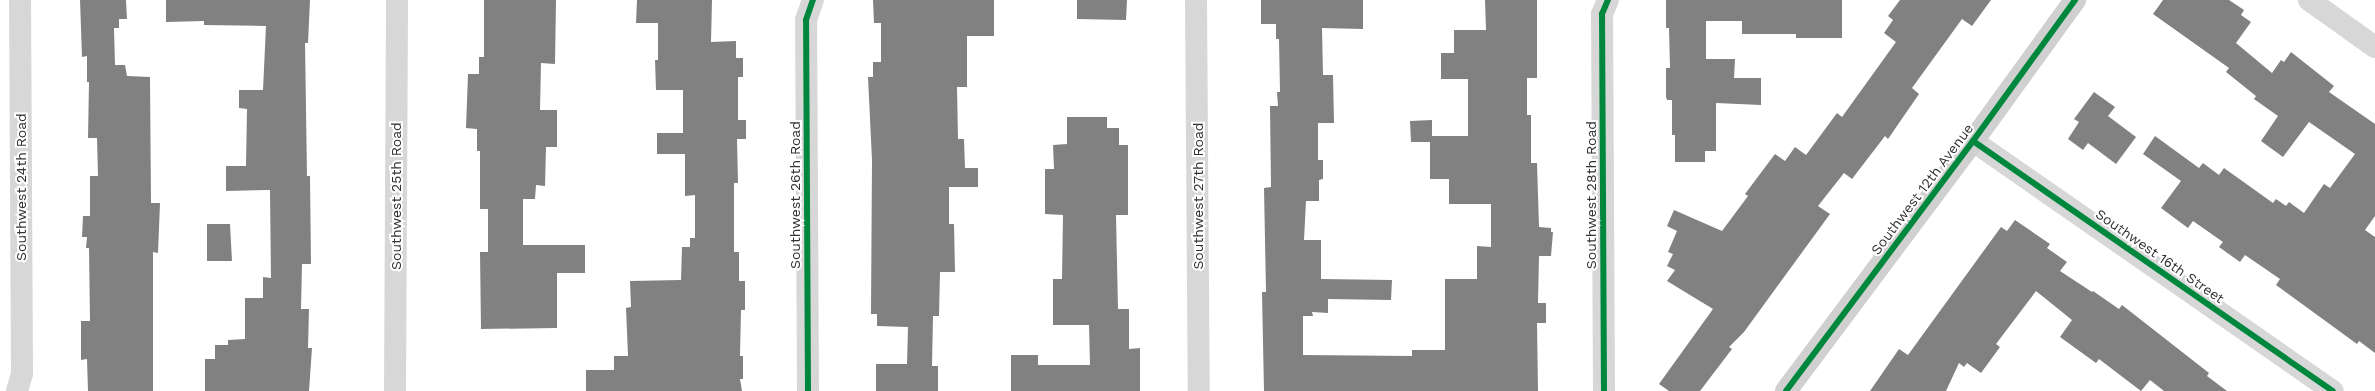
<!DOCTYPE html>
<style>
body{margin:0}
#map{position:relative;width:2375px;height:391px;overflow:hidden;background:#fff;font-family:"Work Sans",sans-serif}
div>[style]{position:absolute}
.building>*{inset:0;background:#818181}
.street>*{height:22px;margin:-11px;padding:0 11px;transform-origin:11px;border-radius:11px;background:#d7d7d7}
.secondary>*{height:22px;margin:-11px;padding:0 11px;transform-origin:11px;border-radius:11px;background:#d0d0d0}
.cycleway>*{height:6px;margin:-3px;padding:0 3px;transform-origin:3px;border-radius:3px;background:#00873e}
span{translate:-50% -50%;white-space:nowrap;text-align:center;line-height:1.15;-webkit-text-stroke:4px #fff;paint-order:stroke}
.street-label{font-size:14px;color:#333}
</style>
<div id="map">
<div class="building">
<i style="clip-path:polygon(80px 0,126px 0,127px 19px,119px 19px,119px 28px,114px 28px,115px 65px,125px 65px,127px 76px,150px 77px,151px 203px,160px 203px,158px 253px,153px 252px,153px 391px,88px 391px,87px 359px,81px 360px,81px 321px,90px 321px,89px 248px,86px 248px,87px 237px,82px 237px,83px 216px,90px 216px,90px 176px,98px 176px,97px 138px,88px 138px,89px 82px,87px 82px,87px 56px,82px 57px)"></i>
<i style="clip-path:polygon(166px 0,310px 0,308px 43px,305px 43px,307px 176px,310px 176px,311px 264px,302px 264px,301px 309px,309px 309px,308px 348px,312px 348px,309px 391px,205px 391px,205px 359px,215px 359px,215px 345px,228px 345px,228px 340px,245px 339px,245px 298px,263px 298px,263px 277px,271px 278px,270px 190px,226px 191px,226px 166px,246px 166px,247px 109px,239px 108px,239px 90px,263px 90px,266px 26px,204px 25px,204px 21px,166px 22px)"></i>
<i style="clip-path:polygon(484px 0,556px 0,555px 64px,541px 63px,540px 110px,557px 110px,557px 147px,546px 147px,545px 186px,536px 185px,535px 199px,523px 199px,523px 245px,585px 245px,585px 273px,557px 273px,557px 328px,481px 329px,480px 252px,488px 252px,488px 209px,480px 209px,480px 151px,477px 151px,477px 129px,466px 128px,468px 74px,479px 74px,479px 57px,484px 57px)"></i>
<i style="clip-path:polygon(637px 0,712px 0,711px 42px,736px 41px,736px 58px,743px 58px,743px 77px,738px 77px,738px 120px,746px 120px,746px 139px,737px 139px,738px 183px,734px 183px,734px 252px,739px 252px,739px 281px,745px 281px,745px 310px,741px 310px,740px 356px,743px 356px,743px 379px,740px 379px,742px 391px,586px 391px,586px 370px,614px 370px,614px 356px,628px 356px,626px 308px,631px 307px,630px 281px,681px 280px,682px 247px,690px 247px,690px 238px,695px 238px,695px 195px,685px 196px,685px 154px,657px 154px,657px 133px,683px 133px,683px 90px,656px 90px,655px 60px,658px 60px,658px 23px,636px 23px)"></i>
<i style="clip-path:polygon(873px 0,994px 0,994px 36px,967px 36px,967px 87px,957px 87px,958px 139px,964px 139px,965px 168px,978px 168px,978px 187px,949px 187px,949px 224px,954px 224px,955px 272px,940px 272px,939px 316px,933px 316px,932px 366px,938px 366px,938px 391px,876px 391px,876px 364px,907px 364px,908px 327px,877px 326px,877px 314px,871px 314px,872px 160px,868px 77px,873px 77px,873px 62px,881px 62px,881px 23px,874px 23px)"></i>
<i style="clip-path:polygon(1077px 0,1127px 0,1126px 20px,1077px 19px)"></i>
<i style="clip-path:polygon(1261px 0,1363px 0,1363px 29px,1322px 28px,1323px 75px,1333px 75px,1334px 123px,1318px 123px,1318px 160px,1323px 160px,1323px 179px,1319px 180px,1319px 201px,1306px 201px,1304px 240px,1321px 240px,1321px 279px,1392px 280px,1391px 300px,1328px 299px,1328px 313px,1312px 312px,1313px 316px,1303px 316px,1303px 355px,1412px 356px,1412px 350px,1445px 350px,1445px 279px,1477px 279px,1477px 246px,1491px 247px,1491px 204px,1449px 204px,1449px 179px,1430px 179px,1430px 142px,1411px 142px,1410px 121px,1432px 120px,1432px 136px,1468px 136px,1468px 79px,1441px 79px,1441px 53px,1454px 53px,1454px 30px,1486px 30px,1485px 0,1537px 0,1537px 78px,1527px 78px,1527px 115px,1531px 115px,1531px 163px,1537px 163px,1539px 227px,1551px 228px,1551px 232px,1553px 232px,1551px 256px,1539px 256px,1538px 303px,1546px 303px,1546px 323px,1537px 323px,1538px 391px,1264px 391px,1262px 292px,1266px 292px,1264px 188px,1271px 187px,1270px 106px,1278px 106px,1277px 92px,1280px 92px,1279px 39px,1276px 39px,1276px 24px,1261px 24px)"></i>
<i style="clip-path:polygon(1666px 0,1842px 0,1842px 38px,1796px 38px,1796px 34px,1742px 34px,1742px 21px,1706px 21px,1706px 59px,1735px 59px,1734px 78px,1761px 78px,1761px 105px,1716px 103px,1716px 151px,1705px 151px,1705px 162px,1675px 162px,1675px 135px,1672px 135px,1672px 100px,1667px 100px,1666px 97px,1666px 68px,1670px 68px,1669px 28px,1666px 28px)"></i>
<i style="clip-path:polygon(1900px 0,1991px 0,1972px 26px,1962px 19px,1912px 88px,1919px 94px,1888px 139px,1885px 136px,1852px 179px,1844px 173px,1818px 206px,1830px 214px,1744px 332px,1729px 347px,1732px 349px,1700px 391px,1669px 391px,1659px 384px,1713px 309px,1667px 281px,1675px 270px,1667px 266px,1673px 254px,1668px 252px,1677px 231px,1667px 226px,1674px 210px,1722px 231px,1748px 196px,1745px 194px,1775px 154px,1785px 161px,1795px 147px,1806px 155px,1837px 113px,1842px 117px,1896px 42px,1884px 33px,1893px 20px,1888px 16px)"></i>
<i style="clip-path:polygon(2163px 0,2229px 0,2244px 10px,2241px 15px,2251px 22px,2236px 43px,2272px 73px,2281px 60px,2284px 62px,2291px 52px,2334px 86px,2329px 92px,2375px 124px,2375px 216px,2365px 230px,2375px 237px,2375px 353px,2359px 341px,2357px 344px,2276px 285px,2280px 279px,2245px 255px,2240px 262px,2219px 247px,2223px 242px,2193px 221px,2188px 228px,2161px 208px,2181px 181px,2143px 154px,2155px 136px,2199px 168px,2203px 163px,2219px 175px,2224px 168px,2273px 203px,2276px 199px,2286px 206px,2289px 202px,2304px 213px,2324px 184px,2330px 188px,2355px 154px,2309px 122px,2283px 157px,2261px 141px,2278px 116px,2254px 99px,2256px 96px,2226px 72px,2229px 68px,2153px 14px)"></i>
<i style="clip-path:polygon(2094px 92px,2115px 107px,2108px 116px,2136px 137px,2116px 164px,2088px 143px,2083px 150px,2068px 139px,2079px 122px,2074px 119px)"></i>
<i style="clip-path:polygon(1067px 117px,1107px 117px,1107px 128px,1119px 128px,1119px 145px,1128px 145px,1128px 215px,1116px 215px,1118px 309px,1129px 309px,1129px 349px,1140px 348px,1140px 391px,1011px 391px,1011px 355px,1038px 355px,1038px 365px,1090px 365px,1089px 325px,1053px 325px,1053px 279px,1062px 279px,1063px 215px,1045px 214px,1045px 169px,1054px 169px,1053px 145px,1067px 144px)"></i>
<i style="clip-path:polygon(2015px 220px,2050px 244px,2047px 248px,2067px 262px,2060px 271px,2092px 292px,2093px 291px,2119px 309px,2122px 305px,2209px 373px,2207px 376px,2227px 391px,2164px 391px,2150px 380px,2141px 391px,2099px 359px,2096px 363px,2060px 337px,2072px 320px,2036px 291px,1996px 344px,2000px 347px,1981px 373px,1967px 363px,1964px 367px,1959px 363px,1946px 391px,1870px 391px,1899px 349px,1908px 355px,2001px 227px,2007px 231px)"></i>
<i style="clip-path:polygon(207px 224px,230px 224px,232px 261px,207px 261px)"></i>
</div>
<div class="street">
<i style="left:1196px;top:0;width:391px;rotate:89.6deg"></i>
<i style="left:2309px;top:0;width:81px;rotate:35.5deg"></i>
<i style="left:1973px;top:141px;width:438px;rotate:34.8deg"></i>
<i style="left:17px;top:391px;width:18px;rotate:-74deg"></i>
<i style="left:22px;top:374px;width:374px;rotate:-90.3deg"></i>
<i style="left:395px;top:391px;width:391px;rotate:-89.7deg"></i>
<i style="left:808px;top:391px;width:371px;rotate:-90.3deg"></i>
<i style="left:806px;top:20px;width:21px;rotate:-71deg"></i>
<i style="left:1604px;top:391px;width:377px;rotate:-90.3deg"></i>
<i style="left:1602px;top:14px;width:15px;rotate:-67deg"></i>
</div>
<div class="secondary">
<i style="left:1786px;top:391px;width:312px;rotate:-53.2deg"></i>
<i style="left:1973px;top:141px;width:174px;rotate:-54.1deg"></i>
</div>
<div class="cycleway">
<i style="left:1973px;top:141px;width:438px;rotate:34.8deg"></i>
<i style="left:808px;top:391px;width:371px;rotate:-90.3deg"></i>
<i style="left:806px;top:20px;width:21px;rotate:-71deg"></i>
<i style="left:1604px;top:391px;width:377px;rotate:-90.3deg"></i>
<i style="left:1602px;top:14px;width:15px;rotate:-67deg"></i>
<i style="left:1786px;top:391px;width:312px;rotate:-53.2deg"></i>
<i style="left:1973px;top:141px;width:174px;rotate:-54.1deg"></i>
</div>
<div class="street-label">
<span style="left:21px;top:187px;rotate:-90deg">Southwest 24th Road</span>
<span style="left:1922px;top:189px;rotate:-53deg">Southwest 12th Avenue</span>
<span style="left:795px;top:195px;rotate:-90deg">Southwest 26th Road</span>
<span style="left:1591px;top:195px;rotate:-90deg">Southwest 28th Road</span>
<span style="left:396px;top:196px;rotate:-90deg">Southwest 25th Road</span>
<span style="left:1198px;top:196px;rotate:-90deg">Southwest 27th Road</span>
<span style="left:2160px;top:256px;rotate:35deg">Southwest 16th Street</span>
</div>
</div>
